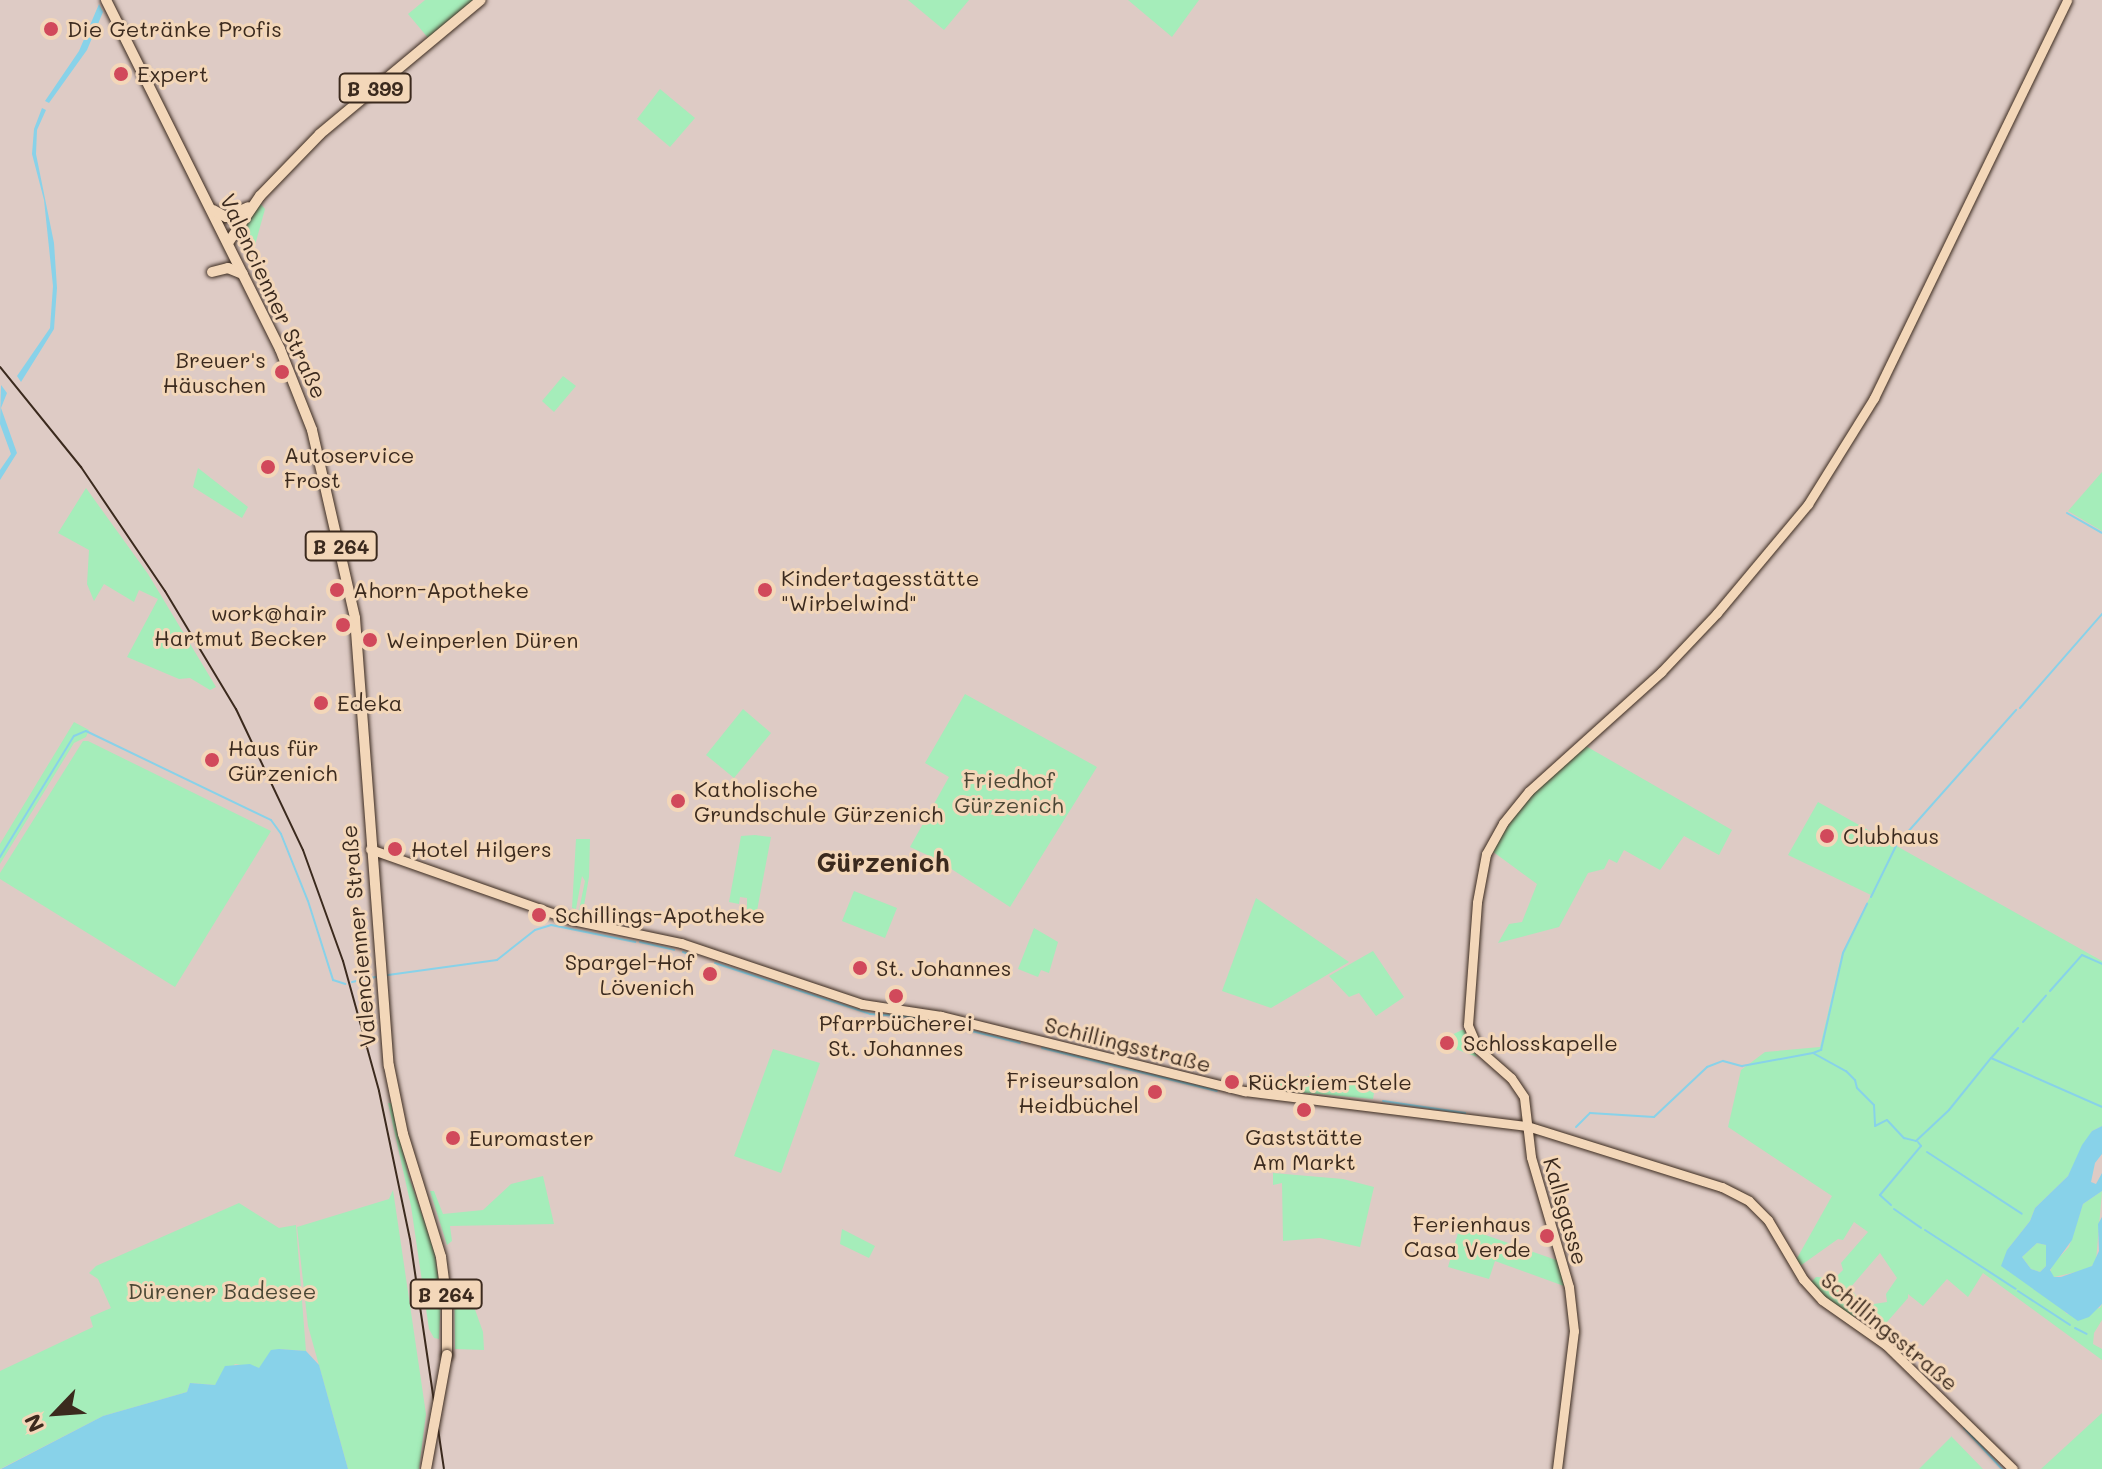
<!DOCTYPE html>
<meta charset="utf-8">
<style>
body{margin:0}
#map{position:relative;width:2102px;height:1469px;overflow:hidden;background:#decbc5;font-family:Mali,sans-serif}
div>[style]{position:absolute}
.green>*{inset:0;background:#a5edba}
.water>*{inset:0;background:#88d2e9}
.stream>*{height:2px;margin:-1px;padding:0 1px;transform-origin:1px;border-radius:1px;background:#88d2e9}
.roads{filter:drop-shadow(0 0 2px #3b2a1e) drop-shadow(0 0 2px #3b2a1e)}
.secondary>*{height:9px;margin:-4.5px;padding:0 4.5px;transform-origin:4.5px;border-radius:4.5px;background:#f3d7b9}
.primary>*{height:10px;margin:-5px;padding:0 5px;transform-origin:5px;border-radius:5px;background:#f3d7b9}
.rail>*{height:2px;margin:-1px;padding:0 1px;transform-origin:1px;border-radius:1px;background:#3b2a1e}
.bridges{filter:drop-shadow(0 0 2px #3b2a1e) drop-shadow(0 0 2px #3b2a1e)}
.primary-bridge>*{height:10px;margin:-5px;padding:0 5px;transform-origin:5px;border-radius:5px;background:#f3d7b9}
.dots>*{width:22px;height:22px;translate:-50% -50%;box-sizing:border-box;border:4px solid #f3d7b9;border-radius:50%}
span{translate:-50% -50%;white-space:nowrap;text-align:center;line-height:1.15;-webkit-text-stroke:6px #f3d7b9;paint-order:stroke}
.shield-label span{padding:2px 6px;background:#f3d7b9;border:2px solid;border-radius:6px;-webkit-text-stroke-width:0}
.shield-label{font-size:20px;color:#3b2a1e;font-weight:700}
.poi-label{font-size:22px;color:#3b2a1e}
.left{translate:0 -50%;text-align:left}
.right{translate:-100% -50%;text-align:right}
.street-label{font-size:22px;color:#3b2a1e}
.park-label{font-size:22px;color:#4b4735}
.quarter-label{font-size:26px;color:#3b2a1e;font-weight:700}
.north{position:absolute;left:16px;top:1373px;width:80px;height:80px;-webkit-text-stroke:6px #f3d7b9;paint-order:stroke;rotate:245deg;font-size:22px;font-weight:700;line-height:32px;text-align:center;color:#3b2a1e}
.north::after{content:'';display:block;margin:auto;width:28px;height:36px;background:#3b2a1e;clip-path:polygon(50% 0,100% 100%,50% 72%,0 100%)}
</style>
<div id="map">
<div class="green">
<i style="clip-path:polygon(425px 0,475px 0,429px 39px,408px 14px)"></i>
<i style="clip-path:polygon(908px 0,969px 0,944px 30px)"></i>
<i style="clip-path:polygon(1128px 0,1199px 0,1172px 37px)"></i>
<i style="clip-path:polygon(660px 89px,695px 118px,670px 147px,637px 119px)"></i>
<i style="clip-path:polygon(260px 203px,265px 209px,255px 245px,247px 260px,238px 238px)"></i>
<i style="clip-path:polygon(563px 376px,576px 386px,554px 412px,542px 401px)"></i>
<i style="clip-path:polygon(198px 468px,248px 507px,242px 518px,193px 487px)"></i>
<i style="clip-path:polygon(2102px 472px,2102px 531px,2068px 511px)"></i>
<i style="clip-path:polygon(86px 488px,148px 574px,216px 687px,210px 690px,190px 678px,179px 679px,127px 657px,158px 599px,139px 590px,134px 602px,104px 584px,94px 601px,87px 584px,89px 550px,58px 533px)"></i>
<i style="clip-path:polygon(965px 694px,1097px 767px,1010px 907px,936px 859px,910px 847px,949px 777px,925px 763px)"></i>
<i style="clip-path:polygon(743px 709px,771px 733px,734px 778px,706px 755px)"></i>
<i style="clip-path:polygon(74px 722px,89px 730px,86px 737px,74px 743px,0 864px,0 844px)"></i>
<i style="clip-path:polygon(83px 741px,88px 741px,271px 831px,175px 987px,0 879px,0 873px)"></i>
<i style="clip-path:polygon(1584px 745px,1732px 830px,1719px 855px,1684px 836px,1660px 870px,1624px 850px,1617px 863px,1609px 859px,1604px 869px,1588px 873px,1559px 927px,1498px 943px,1509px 924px,1522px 922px,1537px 884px,1492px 851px,1522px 804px)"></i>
<i style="clip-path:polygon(1818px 802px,2102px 961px,2102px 1126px,2092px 1131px,2068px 1176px,2035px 1208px,2030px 1221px,2007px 1250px,2067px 1314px,2100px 1308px,2102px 1304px,2102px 1320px,2094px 1333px,2093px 1344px,2102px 1349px,2102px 1360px,1983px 1273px,1968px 1297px,1947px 1279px,1923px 1306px,1908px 1294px,1908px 1298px,1880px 1330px,1866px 1322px,1865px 1315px,1874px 1304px,1887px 1302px,1886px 1294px,1897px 1278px,1880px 1253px,1850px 1288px,1863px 1304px,1854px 1318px,1827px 1299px,1811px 1282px,1816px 1277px,1835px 1278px,1843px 1270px,1841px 1263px,1868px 1232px,1854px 1222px,1843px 1240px,1838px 1239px,1800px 1266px,1796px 1260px,1832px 1196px,1728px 1127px,1741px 1070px,1765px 1052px,1820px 1047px,1842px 953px,1871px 895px,1788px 855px)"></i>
<i style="clip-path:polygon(755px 835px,771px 837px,756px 916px,747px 916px,747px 898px,740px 897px,739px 904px,729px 902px,741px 836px)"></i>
<i style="clip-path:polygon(576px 839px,590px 839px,589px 877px,583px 911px,579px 910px,585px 881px,582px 876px,576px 909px,572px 908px)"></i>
<i style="clip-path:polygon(854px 891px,897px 908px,885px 938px,842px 921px)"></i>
<i style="clip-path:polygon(1256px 898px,1349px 962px,1271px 1008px,1222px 991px)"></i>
<i style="clip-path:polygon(1034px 928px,1058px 942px,1049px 973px,1041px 970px,1038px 977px,1018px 969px)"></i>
<i style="clip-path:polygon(1373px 951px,1404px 997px,1376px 1016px,1359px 993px,1349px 997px,1329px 976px)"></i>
<i style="clip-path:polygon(1464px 1030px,1477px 1057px,1437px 1042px,1462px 1030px)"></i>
<i style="clip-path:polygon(773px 1049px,820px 1063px,781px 1173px,734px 1156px)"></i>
<i style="clip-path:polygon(1313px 1076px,1358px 1085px,1374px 1093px,1373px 1099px,1272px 1090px,1283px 1077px)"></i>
<i style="clip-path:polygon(388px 1103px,392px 1103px,408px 1174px,434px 1249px,441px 1297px,439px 1339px,434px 1338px,429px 1329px,411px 1206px)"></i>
<i style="clip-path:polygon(1273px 1173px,1343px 1179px,1374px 1187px,1360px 1247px,1320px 1238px,1283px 1241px,1282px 1183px,1273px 1185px)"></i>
<i style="clip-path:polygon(543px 1176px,554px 1224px,450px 1226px,452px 1241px,447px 1245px,430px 1191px,434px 1191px,443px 1214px,483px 1210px,511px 1184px)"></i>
<i style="clip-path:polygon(393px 1190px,426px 1414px,419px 1469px,348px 1469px,308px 1326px,297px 1227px,389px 1199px)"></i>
<i style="clip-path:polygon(2102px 1191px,2096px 1261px,2089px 1269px,2054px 1277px,2050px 1274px,2052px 1265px,2069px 1247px,2083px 1204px)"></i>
<i style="clip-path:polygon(239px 1203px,279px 1228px,296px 1225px,306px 1351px,279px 1349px,259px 1368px,235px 1364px,215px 1385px,190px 1383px,187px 1392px,103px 1416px,0 1469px,0 1371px,93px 1327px,90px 1317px,111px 1308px,98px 1279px,89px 1273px,96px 1266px)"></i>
<i style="clip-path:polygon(1460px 1226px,1559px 1261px,1564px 1286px,1495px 1261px,1489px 1279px,1448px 1267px)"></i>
<i style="clip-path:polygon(842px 1229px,875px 1246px,869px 1258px,840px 1244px)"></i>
<i style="clip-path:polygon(2037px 1243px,2046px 1245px,2046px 1266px,2040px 1272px,2031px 1269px,2022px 1257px)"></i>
<i style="clip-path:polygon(454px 1281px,473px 1304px,483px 1332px,484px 1350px,455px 1349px)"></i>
<i style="clip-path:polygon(2102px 1413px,2102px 1469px,2041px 1469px)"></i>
<i style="clip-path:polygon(1951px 1436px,1983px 1469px,1919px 1469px,1951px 1437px)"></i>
</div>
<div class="water">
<i style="clip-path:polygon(99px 4px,103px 12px,87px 50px,49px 103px,45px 101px,79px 51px)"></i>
<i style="clip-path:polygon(42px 108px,46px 110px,37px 130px,36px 154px,54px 243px,57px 288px,54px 329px,21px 382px,17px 376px,50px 328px,53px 286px,44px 200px,32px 154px,34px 129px)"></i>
<i style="clip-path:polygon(1px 385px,7px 393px,1px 408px,17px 453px,0 480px,0 470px,11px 454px,0 424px)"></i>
<i style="clip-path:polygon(evenodd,2102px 1126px,2102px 1154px,2095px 1163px,2091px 1182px,2096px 1184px,2102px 1173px,2102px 1191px,2083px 1204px,2072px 1240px,2050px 1270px,2054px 1277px,2061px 1277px,2092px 1266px,2099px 1251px,2098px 1224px,2102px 1217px,2102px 1304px,2089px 1317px,2078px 1321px,2001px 1266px,2007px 1250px,2030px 1221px,2035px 1208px,2068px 1176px,2082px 1145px,2092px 1131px,2102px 1126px,2037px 1243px,2046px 1245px,2046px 1266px,2040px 1272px,2031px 1269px,2022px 1257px,2037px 1243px)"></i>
<i style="clip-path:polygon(279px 1349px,306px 1351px,319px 1365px,348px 1469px,1px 1469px,103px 1416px,187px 1392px,190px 1383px,215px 1385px,225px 1366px,250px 1364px,259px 1368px,271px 1350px)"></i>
</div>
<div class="stream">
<i style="left:2067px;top:513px;width:40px;rotate:29.7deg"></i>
<i style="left:2020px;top:708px;width:125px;rotate:-48.9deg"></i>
<i style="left:1898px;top:843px;width:178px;rotate:-48.4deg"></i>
<i style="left:0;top:857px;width:142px;rotate:-58.6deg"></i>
<i style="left:74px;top:736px;width:13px;rotate:-23deg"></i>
<i style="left:86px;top:731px;width:205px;rotate:25.7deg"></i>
<i style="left:271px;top:820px;width:17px;rotate:54deg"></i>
<i style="left:281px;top:834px;width:72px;rotate:68.1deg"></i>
<i style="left:308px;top:901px;width:83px;rotate:72.4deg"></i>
<i style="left:333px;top:980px;width:13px;rotate:18deg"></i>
<i style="left:1871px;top:897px;width:57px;rotate:-63.9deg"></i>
<i style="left:640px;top:942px;width:35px;rotate:13deg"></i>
<i style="left:683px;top:952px;width:12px;rotate:20deg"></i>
<i style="left:715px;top:963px;width:163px;rotate:18.2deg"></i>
<i style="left:870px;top:1014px;width:45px;rotate:3.8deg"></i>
<i style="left:915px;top:1017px;width:108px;rotate:13.9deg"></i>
<i style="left:388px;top:975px;width:110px;rotate:-7.8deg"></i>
<i style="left:497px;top:960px;width:48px;rotate:-38.3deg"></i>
<i style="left:535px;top:930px;width:17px;rotate:-17deg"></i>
<i style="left:551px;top:925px;width:86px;rotate:11.4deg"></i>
<i style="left:352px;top:982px;width:24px;rotate:-12deg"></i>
<i style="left:2050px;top:991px;width:48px;rotate:-48.4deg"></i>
<i style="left:2082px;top:955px;width:22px;rotate:24deg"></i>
<i style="left:2023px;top:1022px;width:35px;rotate:-49deg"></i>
<i style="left:1042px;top:1048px;width:180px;rotate:13.8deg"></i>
<i style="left:1813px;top:1053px;width:9px;rotate:-21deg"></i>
<i style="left:1821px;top:1050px;width:99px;rotate:-77.2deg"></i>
<i style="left:1843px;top:953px;width:55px;rotate:-63.9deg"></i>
<i style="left:1992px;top:1057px;width:39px;rotate:-48deg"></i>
<i style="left:1383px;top:1101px;width:83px;rotate:8.3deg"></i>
<i style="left:1576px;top:1127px;width:20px;rotate:-45deg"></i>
<i style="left:1590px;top:1113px;width:64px;rotate:3.6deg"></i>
<i style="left:1654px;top:1117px;width:73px;rotate:-43.3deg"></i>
<i style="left:1707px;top:1067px;width:17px;rotate:-21deg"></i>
<i style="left:1723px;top:1061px;width:20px;rotate:15deg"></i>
<i style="left:1742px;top:1066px;width:72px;rotate:-10.4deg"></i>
<i style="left:1813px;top:1053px;width:38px;rotate:29deg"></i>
<i style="left:1846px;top:1071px;width:13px;rotate:45deg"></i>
<i style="left:1855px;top:1080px;width:8px;rotate:76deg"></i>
<i style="left:1857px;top:1088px;width:24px;rotate:45deg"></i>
<i style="left:1874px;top:1105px;width:21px;rotate:87deg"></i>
<i style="left:1875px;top:1126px;width:13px;rotate:-27deg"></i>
<i style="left:1887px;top:1120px;width:25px;rotate:47deg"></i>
<i style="left:1904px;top:1138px;width:12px;rotate:14deg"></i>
<i style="left:1916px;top:1141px;width:45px;rotate:-43.2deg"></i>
<i style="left:1949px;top:1110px;width:67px;rotate:-51.1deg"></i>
<i style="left:1991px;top:1058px;width:121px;rotate:23.8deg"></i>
<i style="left:1927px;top:1152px;width:113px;rotate:33.1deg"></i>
<i style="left:1891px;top:1205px;width:15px;rotate:-138deg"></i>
<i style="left:1880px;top:1195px;width:64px;rotate:-50.1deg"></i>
<i style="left:1921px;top:1146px;width:5px;rotate:-127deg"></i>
<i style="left:1894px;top:1209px;width:33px;rotate:35deg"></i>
<i style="left:1925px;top:1230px;width:108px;rotate:33deg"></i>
<i style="left:2018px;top:1291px;width:62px;rotate:33.2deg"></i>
<i style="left:2075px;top:1328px;width:13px;rotate:27deg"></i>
<i style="left:1964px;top:1428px;width:56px;rotate:47.2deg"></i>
</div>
<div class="roads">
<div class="secondary">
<i style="left:370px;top:849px;width:214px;rotate:19.4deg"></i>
<i style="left:572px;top:920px;width:111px;rotate:11.9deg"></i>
<i style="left:681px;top:943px;width:191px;rotate:18.6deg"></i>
<i style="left:862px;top:1004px;width:80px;rotate:8.6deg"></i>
<i style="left:941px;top:1016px;width:313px;rotate:13.9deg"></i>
<i style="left:1245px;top:1091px;width:284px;rotate:7.1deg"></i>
<i style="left:1527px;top:1126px;width:204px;rotate:17.4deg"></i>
<i style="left:1722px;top:1187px;width:30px;rotate:27deg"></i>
<i style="left:1749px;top:1201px;width:27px;rotate:45deg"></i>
<i style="left:1768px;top:1220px;width:69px;rotate:59.3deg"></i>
<i style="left:1803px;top:1279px;width:28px;rotate:48deg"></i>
<i style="left:1822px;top:1300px;width:78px;rotate:35.1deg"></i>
<i style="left:1886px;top:1345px;width:177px;rotate:44.3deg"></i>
<i style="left:1557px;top:1469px;width:139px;rotate:-83deg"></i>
<i style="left:1574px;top:1331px;width:44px;rotate:-96.5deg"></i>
<i style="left:1569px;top:1287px;width:135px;rotate:-106.3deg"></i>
<i style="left:1531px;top:1157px;width:60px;rotate:-96.7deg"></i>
<i style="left:1524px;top:1097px;width:23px;rotate:-124deg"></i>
<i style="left:1511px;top:1078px;width:44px;rotate:-138.7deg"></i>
<i style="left:1478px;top:1049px;width:26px;rotate:-113deg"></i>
<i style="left:1468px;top:1025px;width:123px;rotate:-85.8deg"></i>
<i style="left:1477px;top:902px;width:49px;rotate:-79.4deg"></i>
<i style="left:1486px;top:854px;width:35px;rotate:-61deg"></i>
<i style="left:1503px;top:823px;width:41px;rotate:-50.9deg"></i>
<i style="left:1529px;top:791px;width:178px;rotate:-42deg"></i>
<i style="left:1661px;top:672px;width:81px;rotate:-46.5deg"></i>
<i style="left:1717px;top:613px;width:142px;rotate:-50.1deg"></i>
<i style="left:1808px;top:504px;width:125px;rotate:-58.1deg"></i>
<i style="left:1874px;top:398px;width:442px;rotate:-64.1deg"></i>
</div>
<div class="primary">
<i style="left:106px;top:0;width:390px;rotate:63.5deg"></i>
<i style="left:280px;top:349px;width:87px;rotate:68.4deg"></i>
<i style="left:312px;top:430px;width:193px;rotate:77.1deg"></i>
<i style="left:355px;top:618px;width:449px;rotate:85.7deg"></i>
<i style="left:389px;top:1066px;width:69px;rotate:78.4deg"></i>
<i style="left:403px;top:1134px;width:129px;rotate:72.8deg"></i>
<i style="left:441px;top:1257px;width:46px;rotate:82.6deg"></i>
<i style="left:447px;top:1303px;width:52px;rotate:90deg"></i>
<i style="left:213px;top:210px;width:15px;rotate:28deg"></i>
<i style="left:226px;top:217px;width:24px;rotate:-24deg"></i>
<i style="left:228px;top:243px;width:57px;rotate:-55.8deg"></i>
<i style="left:260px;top:196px;width:86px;rotate:-45.9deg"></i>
<i style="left:320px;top:134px;width:209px;rotate:-39.8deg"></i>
<i style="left:212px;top:272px;width:16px;rotate:-14deg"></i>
<i style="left:228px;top:268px;width:16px;rotate:22deg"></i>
</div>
</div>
<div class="rail">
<i style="left:0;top:367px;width:129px;rotate:51deg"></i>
<i style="left:81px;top:467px;width:150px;rotate:55.9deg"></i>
<i style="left:165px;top:591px;width:138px;rotate:59deg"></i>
<i style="left:236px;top:709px;width:156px;rotate:64.6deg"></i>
<i style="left:303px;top:850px;width:118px;rotate:70.2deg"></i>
<i style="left:343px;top:961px;width:135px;rotate:74.5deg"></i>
<i style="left:379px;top:1091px;width:151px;rotate:78.2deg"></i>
<i style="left:410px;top:1239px;width:232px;rotate:81.6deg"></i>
</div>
<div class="bridges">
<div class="primary-bridge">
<i style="left:426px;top:1469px;width:116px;rotate:-79.6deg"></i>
</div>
</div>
<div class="dots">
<i style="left:51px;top:29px;background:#d1495b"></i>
<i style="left:121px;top:74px;background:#d1495b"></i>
<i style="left:282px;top:372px;background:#d1495b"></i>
<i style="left:268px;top:467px;background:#d1495b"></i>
<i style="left:337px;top:590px;background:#d1495b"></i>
<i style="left:765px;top:590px;background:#d1495b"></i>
<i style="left:343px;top:625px;background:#d1495b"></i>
<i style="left:370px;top:640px;background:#d1495b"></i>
<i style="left:321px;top:703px;background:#d1495b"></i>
<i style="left:212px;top:760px;background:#d1495b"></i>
<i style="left:678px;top:801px;background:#d1495b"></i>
<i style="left:1827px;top:836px;background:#d1495b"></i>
<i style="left:395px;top:849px;background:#d1495b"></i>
<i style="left:539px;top:915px;background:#d1495b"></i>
<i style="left:860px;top:968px;background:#d1495b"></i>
<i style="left:710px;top:974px;background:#d1495b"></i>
<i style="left:896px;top:996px;background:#d1495b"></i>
<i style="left:1447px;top:1043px;background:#d1495b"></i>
<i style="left:1232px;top:1082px;background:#d1495b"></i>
<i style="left:1155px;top:1092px;background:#d1495b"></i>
<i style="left:1304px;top:1110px;background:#d1495b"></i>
<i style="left:453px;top:1138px;background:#d1495b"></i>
<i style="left:1547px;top:1236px;background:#d1495b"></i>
</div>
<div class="shield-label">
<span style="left:375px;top:88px">B 399</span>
<span style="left:341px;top:546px">B 264</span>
<span style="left:446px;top:1294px">B 264</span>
</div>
<div class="poi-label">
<span class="left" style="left:67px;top:29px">Die Getränke Profis</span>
<span class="left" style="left:137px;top:74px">Expert</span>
<span class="right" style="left:266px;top:372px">Breuer's<br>Häuschen</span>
<span class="left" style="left:284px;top:467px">Autoservice<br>Frost</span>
<span class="left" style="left:781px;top:590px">Kindertagesstätte<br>"Wirbelwind"</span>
<span class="left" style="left:353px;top:590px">Ahorn-Apotheke</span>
<span class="right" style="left:327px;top:625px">work@hair<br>Hartmut Becker</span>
<span class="left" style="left:386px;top:640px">Weinperlen Düren</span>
<span class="left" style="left:337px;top:703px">Edeka</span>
<span class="left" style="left:228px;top:760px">Haus für<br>Gürzenich</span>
<span class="left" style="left:694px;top:801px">Katholische<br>Grundschule Gürzenich</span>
<span class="left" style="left:1843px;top:836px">Clubhaus</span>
<span class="left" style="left:411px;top:849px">Hotel Hilgers</span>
<span class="left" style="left:555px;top:915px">Schillings-Apotheke</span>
<span class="right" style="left:694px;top:974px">Spargel-Hof<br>Lövenich</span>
<span class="left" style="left:876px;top:968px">St. Johannes</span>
<span style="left:896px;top:1035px">Pfarrbücherei<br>St. Johannes</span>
<span class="left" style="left:1463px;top:1043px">Schlosskapelle</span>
<span class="right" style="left:1139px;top:1092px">Friseursalon<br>Heidbüchel</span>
<span class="left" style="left:1248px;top:1082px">Rückriem-Stele</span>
<span style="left:1304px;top:1149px">Gaststätte<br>Am Markt</span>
<span class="left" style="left:469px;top:1138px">Euromaster</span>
<span class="right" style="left:1531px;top:1236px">Ferienhaus<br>Casa Verde</span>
</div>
<div class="street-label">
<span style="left:274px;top:296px;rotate:65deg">Valencienner Straße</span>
<span style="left:358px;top:936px;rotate:-95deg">Valencienner Straße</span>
<span style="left:1128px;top:1044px;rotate:14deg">Schillingsstraße</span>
<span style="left:1566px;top:1211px;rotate:74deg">Kallsgasse</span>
<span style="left:1890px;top:1331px;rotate:40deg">Schillingsstraße</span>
</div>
<div class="park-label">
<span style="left:1009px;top:792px">Friedhof<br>Gürzenich</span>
<span style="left:222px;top:1291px">Dürener Badesee</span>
</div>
<div class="quarter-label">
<span style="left:883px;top:863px">Gürzenich</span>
</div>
<div class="north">N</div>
</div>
